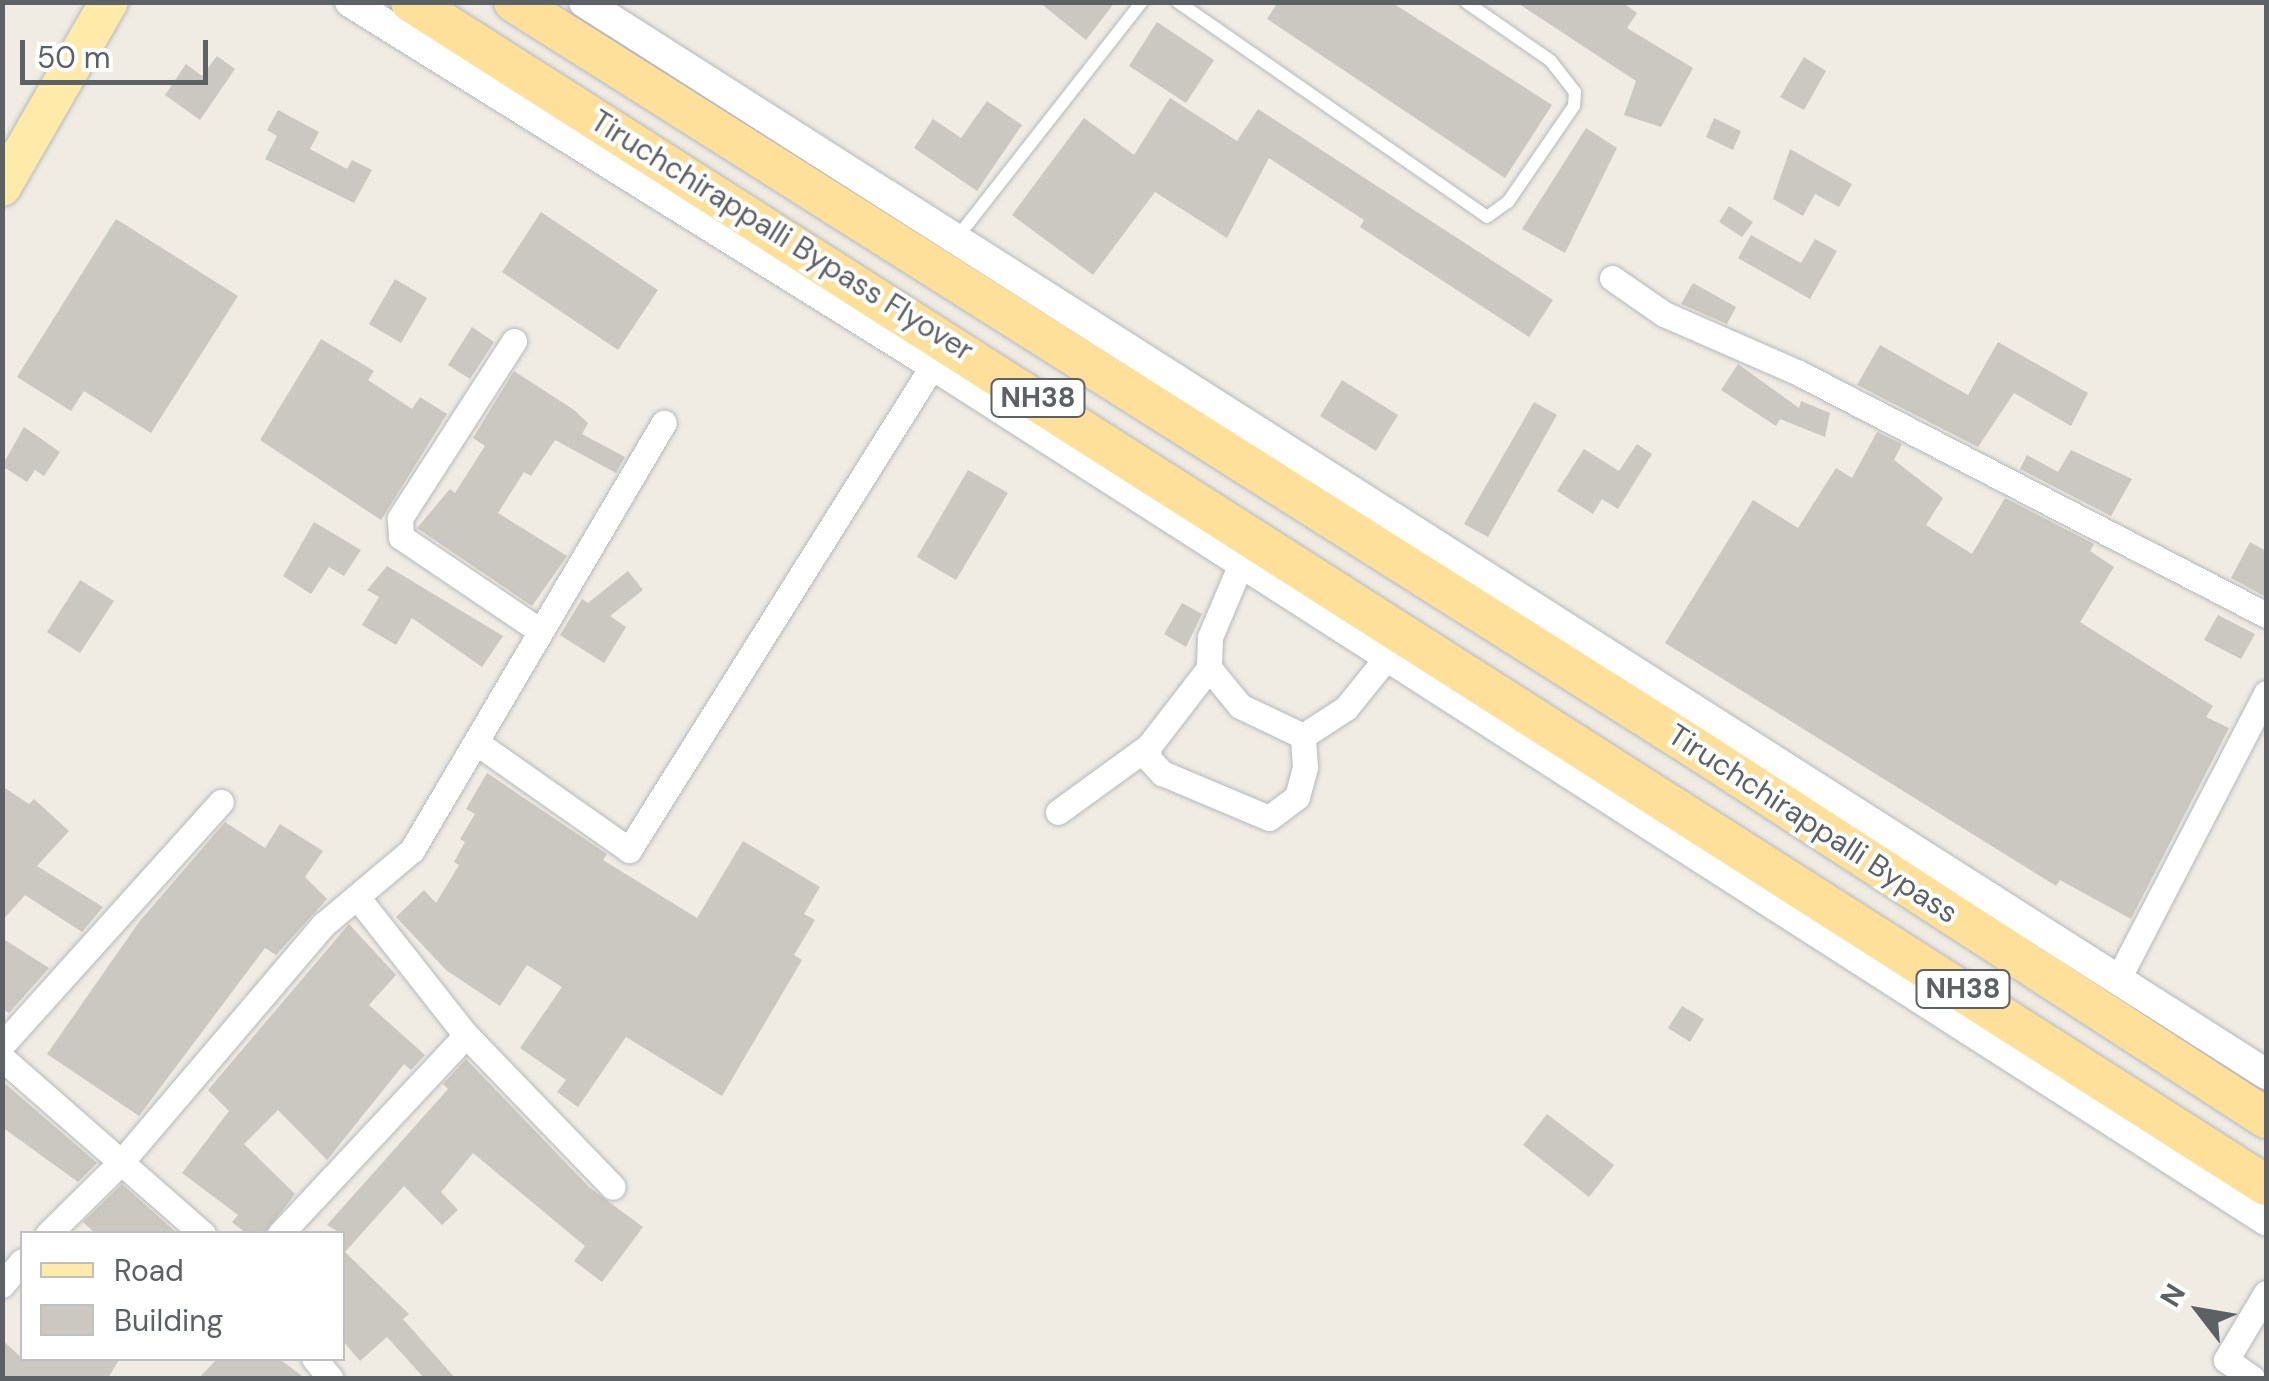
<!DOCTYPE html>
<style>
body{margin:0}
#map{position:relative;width:2269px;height:1381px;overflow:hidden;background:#f0ece4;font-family:"DM Sans",sans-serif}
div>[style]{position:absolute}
.building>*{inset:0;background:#cbc7c1}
.roads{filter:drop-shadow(0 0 2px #b5b8bc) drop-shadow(0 0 2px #b5b8bc)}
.service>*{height:12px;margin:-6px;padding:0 6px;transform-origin:6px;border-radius:6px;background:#fff}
.minor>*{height:25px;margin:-12.5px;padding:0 12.5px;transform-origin:12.5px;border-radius:12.5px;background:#fff}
.tertiary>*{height:30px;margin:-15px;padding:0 15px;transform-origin:15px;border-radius:15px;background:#fff}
.primary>*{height:38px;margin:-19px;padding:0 19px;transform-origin:19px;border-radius:19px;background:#ffeaaa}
.trunk>*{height:40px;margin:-20px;padding:0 20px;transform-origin:20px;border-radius:20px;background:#ffe09b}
span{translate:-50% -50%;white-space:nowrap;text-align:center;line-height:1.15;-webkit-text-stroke:8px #fff;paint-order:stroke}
.shield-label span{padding:2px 8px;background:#fff;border:2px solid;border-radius:8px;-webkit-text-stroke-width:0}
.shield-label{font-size:28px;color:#5c6166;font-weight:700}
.street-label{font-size:30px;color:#5c6166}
.frame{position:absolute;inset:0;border:5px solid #5c6166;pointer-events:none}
.legend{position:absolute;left:20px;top:1231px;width:325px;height:130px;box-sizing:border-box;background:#fff;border:2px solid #bec0c2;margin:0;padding:12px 18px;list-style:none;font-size:30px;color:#5c6166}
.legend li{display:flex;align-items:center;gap:20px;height:50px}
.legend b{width:50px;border:2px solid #bec0c2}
.north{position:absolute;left:2149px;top:1261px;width:100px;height:100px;-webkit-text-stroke:8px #fff;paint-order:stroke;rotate:301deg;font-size:28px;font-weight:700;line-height:40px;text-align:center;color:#5c6166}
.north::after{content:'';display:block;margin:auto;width:35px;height:45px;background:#5c6166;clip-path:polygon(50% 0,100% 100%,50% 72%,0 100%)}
.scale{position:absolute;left:20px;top:40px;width:188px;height:45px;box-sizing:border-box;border:5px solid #5c6166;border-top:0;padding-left:12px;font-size:30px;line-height:35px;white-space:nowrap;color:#5c6166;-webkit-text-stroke:8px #fff;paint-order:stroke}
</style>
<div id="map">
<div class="building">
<i style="clip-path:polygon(1039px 2px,1115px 2px,1086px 40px)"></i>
<i style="clip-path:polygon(1278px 2px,1391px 2px,1552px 105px,1505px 178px,1267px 19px)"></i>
<i style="clip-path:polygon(1516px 2px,1622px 2px,1637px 13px,1627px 28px,1693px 68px,1661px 127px,1624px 115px,1636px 81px)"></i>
<i style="clip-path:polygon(1157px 22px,1214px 60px,1186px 103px,1129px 66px)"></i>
<i style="clip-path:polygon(217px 56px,235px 69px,200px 120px,165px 95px,186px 64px,202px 76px)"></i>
<i style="clip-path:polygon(1804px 57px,1826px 71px,1804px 110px,1780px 97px)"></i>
<i style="clip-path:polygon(1170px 98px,1237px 141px,1258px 109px,1553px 300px,1529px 337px,1360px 227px,1364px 220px,1269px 158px,1227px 238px,1155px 192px,1093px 275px,1012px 215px,1084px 118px,1134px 155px)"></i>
<i style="clip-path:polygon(987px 101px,1022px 125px,977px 191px,914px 148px,933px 119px,961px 138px)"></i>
<i style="clip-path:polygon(278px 110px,319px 132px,310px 149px,347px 169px,352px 160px,372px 170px,354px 203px,265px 159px,277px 136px,267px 130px)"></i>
<i style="clip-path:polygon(1714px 118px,1741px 131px,1733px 150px,1706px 137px)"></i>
<i style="clip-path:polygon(1586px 128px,1617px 148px,1565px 253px,1522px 229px)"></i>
<i style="clip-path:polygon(1790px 149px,1852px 184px,1839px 207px,1815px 194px,1803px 216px,1773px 199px)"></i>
<i style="clip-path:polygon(1729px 206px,1753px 222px,1742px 237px,1719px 222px)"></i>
<i style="clip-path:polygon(541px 212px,658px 290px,618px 350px,502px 272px)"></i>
<i style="clip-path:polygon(116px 219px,238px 296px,151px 433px,84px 391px,71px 411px,17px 377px)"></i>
<i style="clip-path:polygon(1751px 235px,1801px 263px,1815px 239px,1837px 251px,1810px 299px,1738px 258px)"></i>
<i style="clip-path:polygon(395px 279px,427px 298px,401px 343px,369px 324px)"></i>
<i style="clip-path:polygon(1693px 283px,1736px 307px,1727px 324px,1681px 304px)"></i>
<i style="clip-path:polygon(472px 327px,494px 342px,470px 379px,448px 365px)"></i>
<i style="clip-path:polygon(321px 339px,374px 371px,368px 380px,412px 409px,420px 397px,447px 414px,381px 520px,260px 440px)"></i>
<i style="clip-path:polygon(1998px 342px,2088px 393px,2071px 426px,2014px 393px,1978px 447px,1857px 385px,1880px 345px,1968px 395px)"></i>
<i style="clip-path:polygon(1738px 364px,1799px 408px,1801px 401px,1830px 413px,1825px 437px,1780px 419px,1776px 426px,1721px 390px)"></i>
<i style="clip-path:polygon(514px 371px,574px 410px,588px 423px,582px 434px,625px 457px,616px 473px,555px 440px,531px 476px,524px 472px,498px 513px,567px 556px,532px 606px,417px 528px,450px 489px,455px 493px,485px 446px,473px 438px)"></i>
<i style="clip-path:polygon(1342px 380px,1398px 415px,1376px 451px,1320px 416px)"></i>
<i style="clip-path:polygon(1534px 402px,1557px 415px,1488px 537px,1464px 524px)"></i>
<i style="clip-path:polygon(24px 427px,60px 452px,44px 476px,35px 470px,27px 482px,2px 466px)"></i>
<i style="clip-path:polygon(1877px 432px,1902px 444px,1894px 460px,1943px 498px,1926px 525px,1972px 554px,2005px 498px,2094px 544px,2090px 551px,2114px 567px,2080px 622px,2213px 706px,2206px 717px,2229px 728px,2131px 919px,2060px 880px,2056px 886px,1665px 643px,1753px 500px,1798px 528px,1836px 468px,1852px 478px)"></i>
<i style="clip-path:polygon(1637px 444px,1652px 454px,1618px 509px,1602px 499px,1593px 514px,1557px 491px,1584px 449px,1619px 471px)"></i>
<i style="clip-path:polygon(2071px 450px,2132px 479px,2111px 516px,2020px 469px,2027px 455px,2058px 472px)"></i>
<i style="clip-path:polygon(968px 470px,1008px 493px,956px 580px,917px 557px)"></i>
<i style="clip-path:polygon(314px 522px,361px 550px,344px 576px,329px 567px,311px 594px,283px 576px)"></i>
<i style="clip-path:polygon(2250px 542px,2266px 551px,2266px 597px,2231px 578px)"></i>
<i style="clip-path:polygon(387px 566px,503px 636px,482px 667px,412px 618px,396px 645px,362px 625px,379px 597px,367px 590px)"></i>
<i style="clip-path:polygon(628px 571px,643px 590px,610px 616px,626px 627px,604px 663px,560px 635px,582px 599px,588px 603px)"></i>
<i style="clip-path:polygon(80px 580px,114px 601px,80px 653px,47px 632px)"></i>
<i style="clip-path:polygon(1182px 603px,1202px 614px,1186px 647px,1164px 634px)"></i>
<i style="clip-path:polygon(2218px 615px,2255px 634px,2241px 659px,2204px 640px)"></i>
<i style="clip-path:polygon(487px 773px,607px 854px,603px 860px,697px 918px,743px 841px,820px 887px,804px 914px,815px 920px,794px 955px,802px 960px,722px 1096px,626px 1037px,578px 1107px,557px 1092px,566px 1080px,520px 1048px,562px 987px,527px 965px,500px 1006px,446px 970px,396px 917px,424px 890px,436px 903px,459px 865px,454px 862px,465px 842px,460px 839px,475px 814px,466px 809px)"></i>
<i style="clip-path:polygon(2px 786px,29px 804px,34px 799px,69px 831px,37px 866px,103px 907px,82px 932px,25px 895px,2px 921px)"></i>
<i style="clip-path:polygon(225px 822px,265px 848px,280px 824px,323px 851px,305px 877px,327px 899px,276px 955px,265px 948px,139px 1116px,47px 1054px,139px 922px)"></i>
<i style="clip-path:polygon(349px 924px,396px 975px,369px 1005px,425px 1055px,411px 1070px,404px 1064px,327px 1160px,278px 1110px,244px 1144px,295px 1194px,264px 1234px,247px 1234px,232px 1222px,238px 1215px,182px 1173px,229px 1111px,208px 1090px)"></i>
<i style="clip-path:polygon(2px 938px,49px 968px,9px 1013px,2px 1008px)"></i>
<i style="clip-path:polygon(1682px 1006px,1704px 1019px,1690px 1042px,1668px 1028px)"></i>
<i style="clip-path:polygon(466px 1059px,590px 1188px,643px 1227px,602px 1282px,574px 1261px,585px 1246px,473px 1153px,441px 1192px,458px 1210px,442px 1225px,404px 1186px,345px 1252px,409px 1314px,403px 1319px,455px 1378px,424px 1378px,387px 1337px,360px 1361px,342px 1340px,342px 1234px,327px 1225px,448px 1089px,443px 1084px)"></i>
<i style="clip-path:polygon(2px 1081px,97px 1163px,78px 1182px,2px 1127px)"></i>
<i style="clip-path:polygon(1547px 1114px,1614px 1165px,1589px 1197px,1523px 1145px)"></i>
<i style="clip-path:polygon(122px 1184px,178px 1234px,96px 1234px,83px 1222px)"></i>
<i style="clip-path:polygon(2px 1340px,22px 1358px,120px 1358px,108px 1378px,2px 1378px)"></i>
<i style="clip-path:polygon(218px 1358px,278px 1358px,305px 1378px,199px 1378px)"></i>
</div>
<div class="roads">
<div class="service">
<i style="left:1178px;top:2px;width:376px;rotate:34.8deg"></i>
<i style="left:1487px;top:217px;width:26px;rotate:-36deg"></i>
<i style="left:1508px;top:202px;width:116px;rotate:-55.5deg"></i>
<i style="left:1574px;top:106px;width:14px;rotate:-86deg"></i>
<i style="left:1575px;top:92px;width:39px;rotate:-128deg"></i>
<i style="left:1551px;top:61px;width:103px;rotate:-145.2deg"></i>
<i style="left:959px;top:235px;width:296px;rotate:-51.9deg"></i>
</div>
<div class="minor">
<i style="left:1612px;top:278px;width:63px;rotate:34.7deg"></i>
<i style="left:1664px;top:314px;width:147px;rotate:23.6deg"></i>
<i style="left:1799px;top:373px;width:526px;rotate:27.39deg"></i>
<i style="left:514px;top:341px;width:211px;rotate:122.8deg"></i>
<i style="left:400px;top:518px;width:19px;rotate:87deg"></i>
<i style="left:401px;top:537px;width:166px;rotate:34deg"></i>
<i style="left:1240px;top:566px;width:77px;rotate:112.9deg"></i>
<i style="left:1210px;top:637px;width:31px;rotate:92deg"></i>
<i style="left:1209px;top:668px;width:49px;rotate:50.8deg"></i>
<i style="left:1240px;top:706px;width:70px;rotate:25.5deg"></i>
<i style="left:1303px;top:736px;width:51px;rotate:-33.1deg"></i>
<i style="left:1346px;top:708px;width:65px;rotate:-51.2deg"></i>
<i style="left:477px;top:743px;width:186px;rotate:35.1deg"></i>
<i style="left:629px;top:850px;width:572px;rotate:-57.92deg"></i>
<i style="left:1149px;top:746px;width:98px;rotate:-52.4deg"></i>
<i style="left:1058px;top:812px;width:112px;rotate:-36deg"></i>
<i style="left:1149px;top:746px;width:12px;rotate:95deg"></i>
<i style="left:1148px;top:758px;width:21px;rotate:47deg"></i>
<i style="left:1162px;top:773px;width:116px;rotate:22.8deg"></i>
<i style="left:1269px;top:818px;width:35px;rotate:-37deg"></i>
<i style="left:1297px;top:797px;width:31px;rotate:-75deg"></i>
<i style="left:1305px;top:767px;width:31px;rotate:-94deg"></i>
<i style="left:358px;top:898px;width:174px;rotate:51.8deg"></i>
<i style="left:466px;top:1035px;width:211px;rotate:46deg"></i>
<i style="left:2118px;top:979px;width:322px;rotate:-62.6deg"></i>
<i style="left:2px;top:1045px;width:327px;rotate:-48deg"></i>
<i style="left:2px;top:1058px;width:267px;rotate:41.2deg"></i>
<i style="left:48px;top:1234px;width:105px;rotate:-44.6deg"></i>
<i style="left:123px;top:1160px;width:309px;rotate:-49.6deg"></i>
<i style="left:323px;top:925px;width:116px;rotate:-40.1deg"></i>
<i style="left:412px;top:850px;width:496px;rotate:-59.5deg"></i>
<i style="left:280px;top:1234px;width:272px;rotate:-46.9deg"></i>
<i style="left:2px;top:1285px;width:31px;rotate:-50deg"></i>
<i style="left:314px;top:1358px;width:26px;rotate:51deg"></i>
<i style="left:2252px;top:1378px;width:32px;rotate:-145deg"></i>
<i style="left:2226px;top:1360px;width:78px;rotate:-59.2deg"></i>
</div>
<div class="tertiary">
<i style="left:350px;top:2px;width:687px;rotate:31.91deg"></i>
<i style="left:933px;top:365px;width:1584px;rotate:32.68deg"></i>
<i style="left:584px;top:2px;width:1995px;rotate:32.51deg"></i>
</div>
<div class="primary">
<i style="left:2px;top:187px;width:214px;rotate:-60deg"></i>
</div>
<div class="trunk">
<i style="left:411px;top:2px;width:2200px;rotate:32.53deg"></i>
<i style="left:514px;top:2px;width:1393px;rotate:32.28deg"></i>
<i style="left:1692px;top:746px;width:684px;rotate:32.95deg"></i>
</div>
</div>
<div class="shield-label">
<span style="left:1038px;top:398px">NH38</span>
<span style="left:1963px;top:989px">NH38</span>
</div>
<div class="street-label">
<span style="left:782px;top:236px;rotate:32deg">Tiruchchirappalli Bypass Flyover</span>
<span style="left:1813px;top:824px;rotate:33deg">Tiruchchirappalli Bypass</span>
</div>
<div class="frame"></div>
<ul class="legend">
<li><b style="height:12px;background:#ffeaaa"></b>Road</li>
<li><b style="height:28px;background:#cbc7c1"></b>Building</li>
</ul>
<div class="north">N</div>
<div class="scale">50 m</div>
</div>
